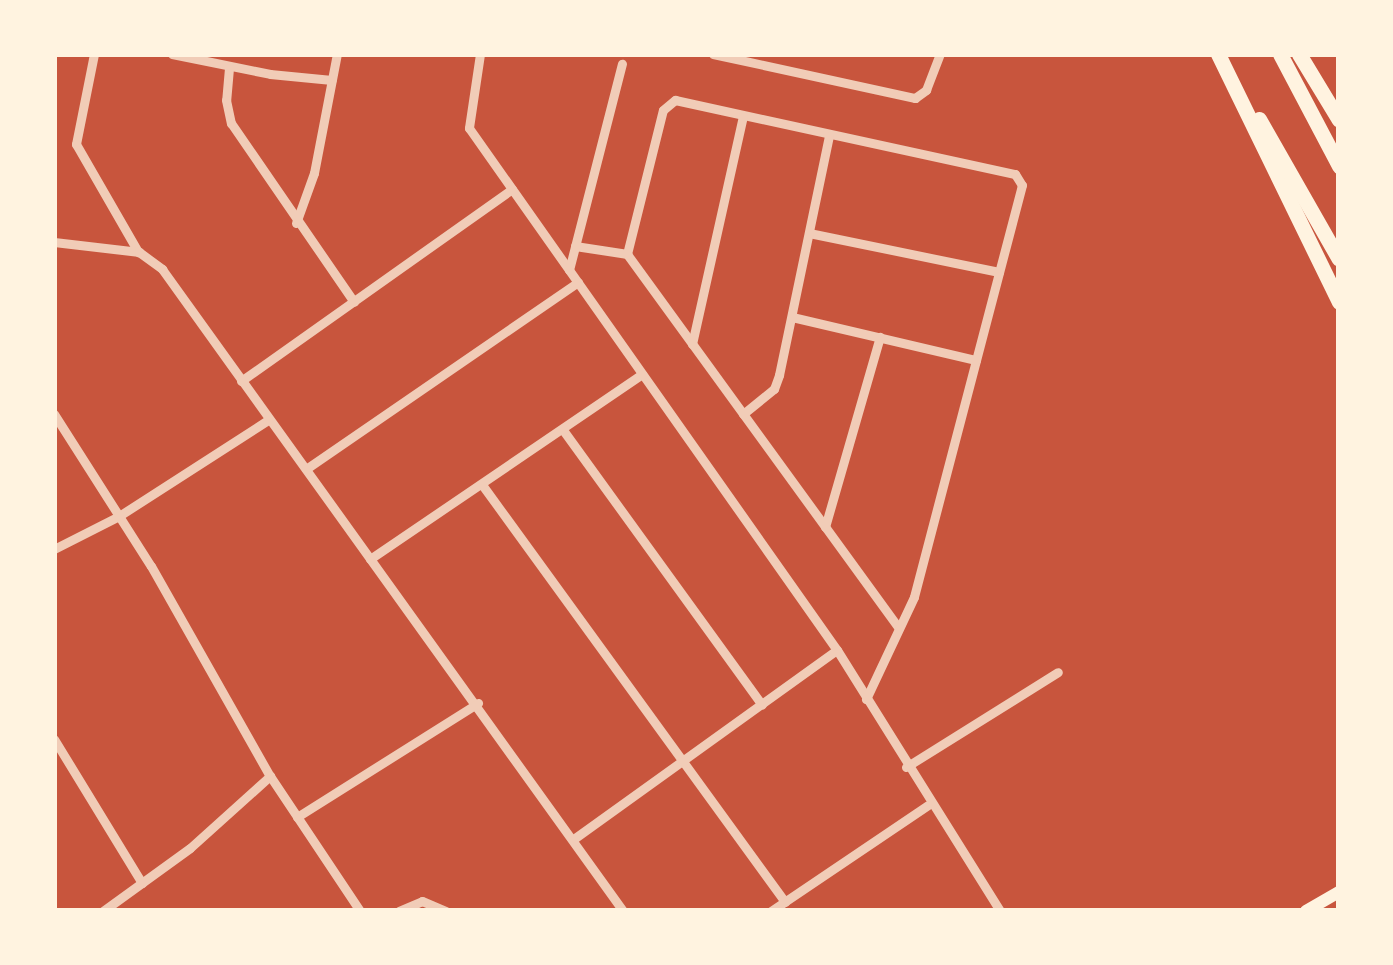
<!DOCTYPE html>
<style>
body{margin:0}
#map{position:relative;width:1393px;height:965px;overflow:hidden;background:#c8553d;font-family:Jost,sans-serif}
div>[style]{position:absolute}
.minor>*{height:9px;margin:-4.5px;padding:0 4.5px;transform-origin:4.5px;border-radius:4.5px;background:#f1ccb7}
.secondary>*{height:12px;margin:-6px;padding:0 6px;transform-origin:6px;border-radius:6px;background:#fff3e0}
.trunk>*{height:15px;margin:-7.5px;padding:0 7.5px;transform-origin:7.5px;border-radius:7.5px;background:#fff3e0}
span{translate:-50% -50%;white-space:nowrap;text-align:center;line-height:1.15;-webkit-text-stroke:12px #fff3e0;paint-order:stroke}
.frame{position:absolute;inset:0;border:57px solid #fff3e0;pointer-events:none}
</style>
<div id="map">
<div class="minor">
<i style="left:94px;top:54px;width:92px;rotate:101.3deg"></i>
<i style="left:76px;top:144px;width:125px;rotate:60.1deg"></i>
<i style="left:172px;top:54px;width:100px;rotate:11.5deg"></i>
<i style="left:270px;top:74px;width:62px;rotate:5.5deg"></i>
<i style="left:480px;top:54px;width:75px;rotate:98.5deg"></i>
<i style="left:469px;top:128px;width:639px;rotate:54.82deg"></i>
<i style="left:837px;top:650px;width:308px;rotate:58deg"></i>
<i style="left:713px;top:54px;width:207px;rotate:12.3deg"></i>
<i style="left:915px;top:98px;width:14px;rotate:-36deg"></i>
<i style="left:926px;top:90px;width:39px;rotate:-69deg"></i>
<i style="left:229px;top:68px;width:32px;rotate:95deg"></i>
<i style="left:226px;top:100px;width:24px;rotate:78deg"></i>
<i style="left:231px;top:123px;width:217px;rotate:55.5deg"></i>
<i style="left:296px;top:223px;width:53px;rotate:-70.2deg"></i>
<i style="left:314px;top:173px;width:121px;rotate:-79.1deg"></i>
<i style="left:809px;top:233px;width:194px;rotate:11.6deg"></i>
<i style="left:54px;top:242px;width:86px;rotate:6.7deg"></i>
<i style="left:139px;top:252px;width:29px;rotate:36deg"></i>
<i style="left:162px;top:269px;width:790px;rotate:54.32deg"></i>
<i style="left:575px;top:246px;width:53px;rotate:8.7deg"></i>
<i style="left:627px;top:254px;width:460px;rotate:54deg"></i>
<i style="left:627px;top:254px;width:148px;rotate:-76deg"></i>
<i style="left:663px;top:110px;width:16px;rotate:-40deg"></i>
<i style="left:675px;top:100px;width:348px;rotate:12.3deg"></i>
<i style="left:1015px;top:174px;width:13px;rotate:58deg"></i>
<i style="left:1022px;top:185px;width:426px;rotate:104.7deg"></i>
<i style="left:914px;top:597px;width:113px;rotate:115.2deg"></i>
<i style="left:569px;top:270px;width:213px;rotate:-75.6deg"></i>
<i style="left:792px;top:317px;width:189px;rotate:13.2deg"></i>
<i style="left:692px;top:344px;width:234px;rotate:-77.4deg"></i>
<i style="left:241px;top:381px;width:332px;rotate:-35.3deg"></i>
<i style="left:54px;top:414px;width:180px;rotate:57.5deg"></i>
<i style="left:151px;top:566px;width:241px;rotate:60.5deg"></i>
<i style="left:270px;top:776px;width:162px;rotate:56.3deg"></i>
<i style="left:743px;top:414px;width:40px;rotate:-39deg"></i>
<i style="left:774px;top:389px;width:15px;rotate:-70deg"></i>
<i style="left:779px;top:375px;width:244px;rotate:-78.2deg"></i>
<i style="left:563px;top:430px;width:339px;rotate:54.1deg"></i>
<i style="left:306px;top:469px;width:330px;rotate:-34.5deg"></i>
<i style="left:483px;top:486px;width:514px;rotate:54.02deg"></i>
<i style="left:825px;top:527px;width:198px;rotate:-73.9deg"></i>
<i style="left:54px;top:549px;width:73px;rotate:-26.9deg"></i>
<i style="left:119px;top:516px;width:177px;rotate:-32.8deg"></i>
<i style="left:370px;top:559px;width:329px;rotate:-34.2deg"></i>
<i style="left:54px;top:739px;width:169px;rotate:58.6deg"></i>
<i style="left:906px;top:767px;width:179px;rotate:-32deg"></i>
<i style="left:297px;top:817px;width:214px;rotate:-32.2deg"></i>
<i style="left:575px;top:838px;width:322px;rotate:-35.7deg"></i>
<i style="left:103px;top:911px;width:107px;rotate:-35.9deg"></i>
<i style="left:190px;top:848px;width:108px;rotate:-42deg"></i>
<i style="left:399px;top:911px;width:25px;rotate:-23deg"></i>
<i style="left:422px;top:901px;width:26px;rotate:23deg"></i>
<i style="left:771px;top:911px;width:189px;rotate:-34deg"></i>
</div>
<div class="secondary">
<i style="left:1306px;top:911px;width:38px;rotate:-30deg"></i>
</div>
<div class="trunk">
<i style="left:1218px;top:54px;width:276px;rotate:64deg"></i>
<i style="left:1280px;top:54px;width:127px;rotate:62.2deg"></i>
<i style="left:1299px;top:54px;width:77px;rotate:58.8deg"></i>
<i style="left:1259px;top:119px;width:161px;rotate:60.3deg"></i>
</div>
<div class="frame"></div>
</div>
